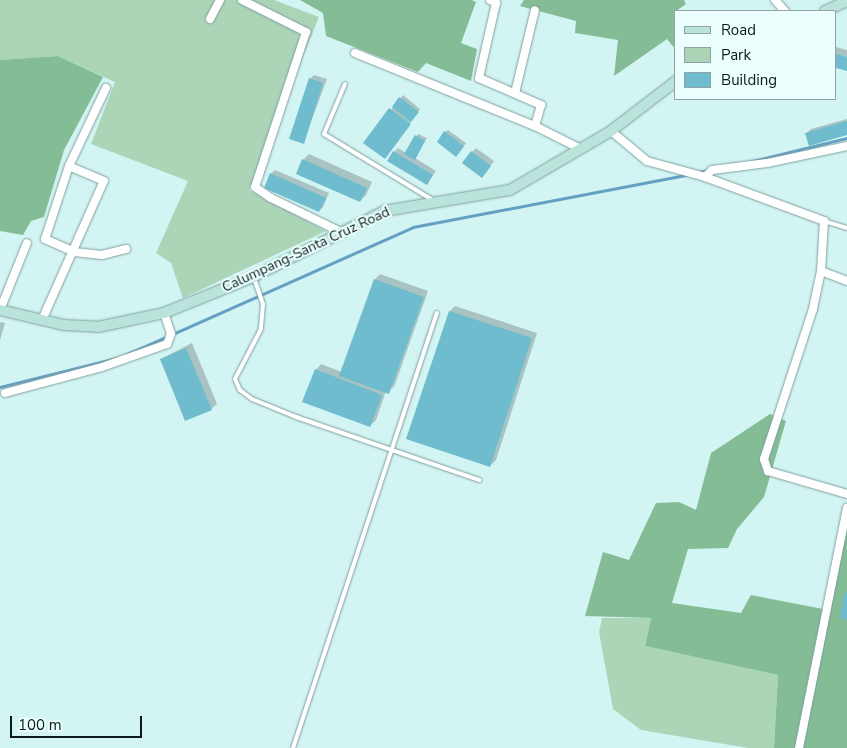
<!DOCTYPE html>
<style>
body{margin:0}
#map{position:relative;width:847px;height:748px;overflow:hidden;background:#d2f4f3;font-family:"Nunito Sans",sans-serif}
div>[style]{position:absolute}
.green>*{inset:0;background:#acd5b8}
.forest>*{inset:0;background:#84bc96}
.shadow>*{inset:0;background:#0003}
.stream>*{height:2.5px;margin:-1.25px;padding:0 1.25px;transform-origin:1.25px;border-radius:1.25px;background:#64a0c3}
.building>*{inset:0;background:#6ebcce}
.roads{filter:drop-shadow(0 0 1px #80a09f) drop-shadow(0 0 1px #80a09f)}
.service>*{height:4px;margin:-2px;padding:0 2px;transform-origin:2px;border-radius:2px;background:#fff}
.minor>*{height:8px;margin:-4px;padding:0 4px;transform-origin:4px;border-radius:4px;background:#fff}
.secondary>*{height:10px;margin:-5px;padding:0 5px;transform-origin:5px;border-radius:5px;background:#bae3db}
span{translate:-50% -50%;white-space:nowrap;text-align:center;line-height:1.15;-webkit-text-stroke:4px #eafffe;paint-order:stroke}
.street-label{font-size:14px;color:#0c1918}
.legend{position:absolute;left:674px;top:10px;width:162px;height:90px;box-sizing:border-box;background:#eafffe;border:1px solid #91a3a2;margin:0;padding:6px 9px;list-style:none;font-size:15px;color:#0c1918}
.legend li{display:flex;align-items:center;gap:10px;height:25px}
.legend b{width:25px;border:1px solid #91a3a2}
.scale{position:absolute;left:10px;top:716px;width:132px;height:22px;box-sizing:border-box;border:2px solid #0c1918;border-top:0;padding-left:6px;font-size:15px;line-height:18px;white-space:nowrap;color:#0c1918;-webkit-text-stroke:4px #eafffe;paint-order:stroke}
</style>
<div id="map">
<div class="green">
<i style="clip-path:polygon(0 0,274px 0,319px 17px,249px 190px,326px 231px,183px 298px,171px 263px,156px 253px,188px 181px,91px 144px,115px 82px,58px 56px,0 60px)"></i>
<i style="clip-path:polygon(602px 618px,651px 618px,645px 646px,778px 675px,774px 748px,748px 748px,641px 730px,613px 709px,599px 632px)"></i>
</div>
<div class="forest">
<i style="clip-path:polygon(300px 0,472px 0,476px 2px,461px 43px,477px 49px,471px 81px,426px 63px,418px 72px,326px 36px,323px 13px)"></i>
<i style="clip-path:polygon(524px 0,684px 0,686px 4px,676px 11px,676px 50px,667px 39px,614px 76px,618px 40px,575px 33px,576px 21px,520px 6px)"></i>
<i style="clip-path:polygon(58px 56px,103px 77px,64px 150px,44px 217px,31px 221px,23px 235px,0 231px,0 60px)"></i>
<i style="clip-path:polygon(770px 414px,786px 421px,764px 497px,737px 529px,728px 548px,688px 549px,672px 603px,741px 613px,751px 595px,823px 609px,847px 528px,847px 748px,774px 748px,778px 675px,645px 646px,651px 618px,585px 616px,603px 552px,629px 560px,656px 503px,679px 502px,696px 510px,711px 453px)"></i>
</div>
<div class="shadow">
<i style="clip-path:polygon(836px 47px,847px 50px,847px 70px,836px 66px)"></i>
<i style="clip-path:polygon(314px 75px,327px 79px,303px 143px,310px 79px)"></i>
<i style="clip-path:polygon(403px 95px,420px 109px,385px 158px,365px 143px)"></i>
<i style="clip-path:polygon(847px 119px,847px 134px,807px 133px,811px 129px)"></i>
<i style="clip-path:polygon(448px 130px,466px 143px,459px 153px,445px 132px)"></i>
<i style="clip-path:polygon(418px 134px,427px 138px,415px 158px,436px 171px,427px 183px,394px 152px,398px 148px,406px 153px)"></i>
<i style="clip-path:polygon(476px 148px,494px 161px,486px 172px,472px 152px)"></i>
<i style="clip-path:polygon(309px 154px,372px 182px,366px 195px,360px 201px,303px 160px)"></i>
<i style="clip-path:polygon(275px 170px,329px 193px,323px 207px,319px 211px,271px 174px)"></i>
<i style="clip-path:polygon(380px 274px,428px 291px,394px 387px,386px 391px,376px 420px,370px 426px,316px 370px,321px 364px,342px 372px,375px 279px)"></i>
<i style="clip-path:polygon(455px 306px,537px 333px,496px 460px,490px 466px,450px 311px)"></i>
<i style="clip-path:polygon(0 322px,5px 323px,0 340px)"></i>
<i style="clip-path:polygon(192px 343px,217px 404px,211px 409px,161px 359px)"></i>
</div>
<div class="stream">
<i style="left:749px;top:162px;width:101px;rotate:-13.8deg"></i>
<i style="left:697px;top:172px;width:12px;rotate:-9deg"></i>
<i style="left:173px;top:334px;width:263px;rotate:-24deg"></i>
<i style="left:413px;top:227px;width:277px;rotate:-10.8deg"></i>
<i style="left:125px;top:355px;width:47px;rotate:-23.8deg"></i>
<i style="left:0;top:387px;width:124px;rotate:-14deg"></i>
</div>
<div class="building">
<i style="clip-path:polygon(836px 54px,847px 57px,847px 71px,836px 68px)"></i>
<i style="clip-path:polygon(309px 78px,323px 83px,304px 144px,289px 139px)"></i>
<i style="clip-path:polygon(399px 97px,419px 112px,411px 122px,392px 107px)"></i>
<i style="clip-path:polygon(389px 108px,411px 124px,385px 159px,363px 143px)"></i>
<i style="clip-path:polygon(847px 121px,847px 135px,809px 146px,805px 133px)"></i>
<i style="clip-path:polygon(444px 131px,464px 146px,456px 157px,437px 142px)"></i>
<i style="clip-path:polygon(415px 135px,425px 141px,415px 160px,404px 154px)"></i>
<i style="clip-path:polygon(393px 151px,433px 175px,427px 185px,387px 161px)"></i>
<i style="clip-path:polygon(471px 151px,491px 166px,482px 178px,462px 163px)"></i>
<i style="clip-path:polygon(302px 159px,367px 188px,360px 202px,296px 174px)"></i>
<i style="clip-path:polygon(270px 173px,326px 198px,319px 212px,264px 188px)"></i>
<i style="clip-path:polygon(374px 279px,424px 297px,389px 394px,339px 376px)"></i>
<i style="clip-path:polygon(449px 311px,532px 338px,490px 467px,406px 439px)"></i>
<i style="clip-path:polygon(186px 348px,212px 410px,185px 421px,160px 359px)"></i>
<i style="clip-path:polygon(315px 369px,382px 395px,370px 427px,302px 402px)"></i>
<i style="clip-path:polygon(844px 593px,847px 593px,847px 620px,840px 618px)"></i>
</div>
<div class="roads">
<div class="service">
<i style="left:345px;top:84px;width:54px;rotate:112.8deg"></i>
<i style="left:324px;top:134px;width:129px;rotate:31.3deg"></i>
<i style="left:824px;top:221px;width:24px;rotate:17deg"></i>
<i style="left:254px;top:278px;width:28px;rotate:71deg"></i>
<i style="left:263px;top:304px;width:25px;rotate:95deg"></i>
<i style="left:261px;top:329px;width:56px;rotate:117.5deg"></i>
<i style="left:235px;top:379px;width:12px;rotate:66deg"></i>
<i style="left:240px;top:390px;width:15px;rotate:37deg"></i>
<i style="left:252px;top:399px;width:48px;rotate:22.2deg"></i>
<i style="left:296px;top:417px;width:194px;rotate:19deg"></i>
<i style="left:293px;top:748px;width:458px;rotate:-71.7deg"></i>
</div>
<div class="minor">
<i style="left:242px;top:0;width:72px;rotate:26.6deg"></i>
<i style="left:306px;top:32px;width:163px;rotate:108.2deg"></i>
<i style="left:255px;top:187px;width:19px;rotate:35deg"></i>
<i style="left:271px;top:198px;width:78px;rotate:25.9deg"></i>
<i style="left:490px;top:0;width:7px;rotate:27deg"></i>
<i style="left:496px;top:3px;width:77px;rotate:102.8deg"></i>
<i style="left:479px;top:78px;width:68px;rotate:23.5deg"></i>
<i style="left:541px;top:105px;width:22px;rotate:106deg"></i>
<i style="left:775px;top:0;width:15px;rotate:48deg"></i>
<i style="left:210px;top:19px;width:21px;rotate:-62deg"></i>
<i style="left:355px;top:53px;width:194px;rotate:22.1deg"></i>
<i style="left:535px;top:126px;width:51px;rotate:26.6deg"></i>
<i style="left:106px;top:88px;width:86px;rotate:115.4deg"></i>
<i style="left:69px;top:166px;width:77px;rotate:108.2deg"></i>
<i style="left:45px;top:239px;width:32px;rotate:24deg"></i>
<i style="left:74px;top:252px;width:28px;rotate:6deg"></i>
<i style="left:102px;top:255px;width:25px;rotate:-14deg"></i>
<i style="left:515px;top:93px;width:85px;rotate:-76.5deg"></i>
<i style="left:611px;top:131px;width:47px;rotate:39.8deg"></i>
<i style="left:647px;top:161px;width:60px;rotate:15.4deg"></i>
<i style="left:847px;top:146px;width:82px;rotate:168deg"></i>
<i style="left:767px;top:163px;width:55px;rotate:172.7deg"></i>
<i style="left:712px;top:170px;width:10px;rotate:135deg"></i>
<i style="left:705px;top:177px;width:127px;rotate:20.3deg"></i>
<i style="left:824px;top:221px;width:50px;rotate:93.4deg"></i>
<i style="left:821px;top:271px;width:39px;rotate:102deg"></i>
<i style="left:813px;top:309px;width:158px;rotate:108.1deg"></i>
<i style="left:764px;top:459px;width:13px;rotate:72deg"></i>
<i style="left:768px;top:471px;width:82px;rotate:16.2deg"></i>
<i style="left:821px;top:271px;width:28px;rotate:21deg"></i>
<i style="left:0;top:310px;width:72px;rotate:-68.1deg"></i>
<i style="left:42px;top:320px;width:152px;rotate:-66deg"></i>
<i style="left:104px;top:181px;width:38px;rotate:-157deg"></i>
<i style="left:5px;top:393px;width:100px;rotate:-15deg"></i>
<i style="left:102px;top:367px;width:69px;rotate:-19.5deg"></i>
<i style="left:167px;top:344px;width:11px;rotate:-68deg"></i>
<i style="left:171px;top:334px;width:22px;rotate:-108deg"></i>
<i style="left:799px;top:748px;width:245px;rotate:-78.7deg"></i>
</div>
<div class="secondary">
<i style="left:825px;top:11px;width:24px;rotate:-24deg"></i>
<i style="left:0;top:310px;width:66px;rotate:13.2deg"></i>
<i style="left:64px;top:325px;width:34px;rotate:3deg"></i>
<i style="left:98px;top:327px;width:67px;rotate:-12deg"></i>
<i style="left:164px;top:313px;width:96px;rotate:-22deg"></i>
<i style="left:253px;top:277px;width:147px;rotate:-26.7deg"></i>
<i style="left:384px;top:211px;width:128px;rotate:-9.5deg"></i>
<i style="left:510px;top:190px;width:117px;rotate:-30.3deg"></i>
<i style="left:611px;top:131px;width:82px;rotate:-37.6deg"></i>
</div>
</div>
<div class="street-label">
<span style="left:306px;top:250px;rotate:-25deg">Calumpang-Santa Cruz Road</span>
</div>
<ul class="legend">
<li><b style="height:6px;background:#bae3db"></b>Road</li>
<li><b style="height:14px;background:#acd5b8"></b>Park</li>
<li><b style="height:14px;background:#6ebcce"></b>Building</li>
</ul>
<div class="scale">100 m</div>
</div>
